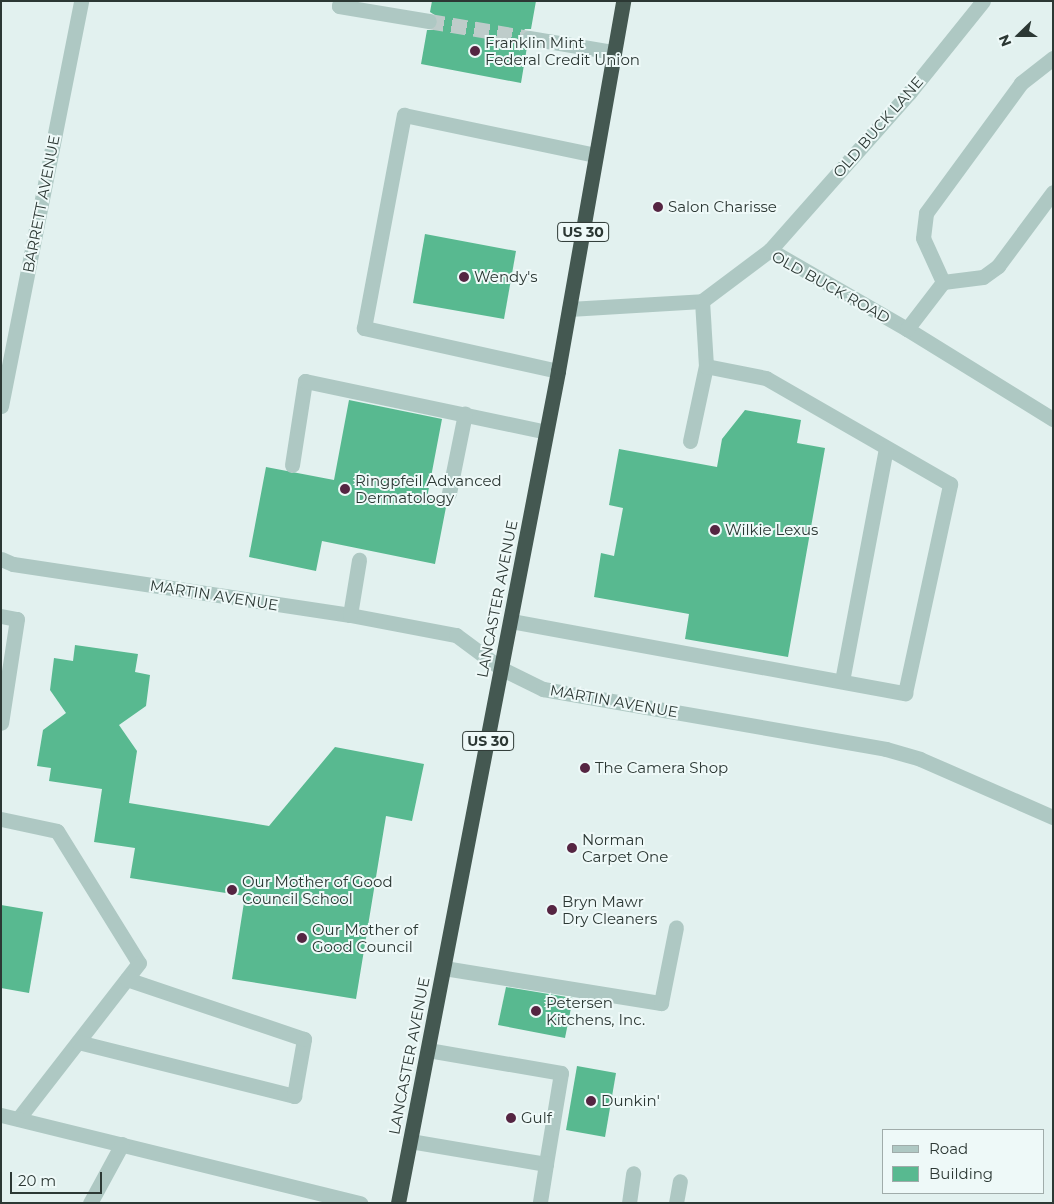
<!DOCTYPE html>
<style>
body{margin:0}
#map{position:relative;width:1054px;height:1204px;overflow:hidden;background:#e2f1ef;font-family:Montserrat,sans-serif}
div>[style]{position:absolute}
.building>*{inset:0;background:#58b990}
.minor-tunnel>*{height:15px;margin-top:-7.5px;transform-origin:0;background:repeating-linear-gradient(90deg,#beccca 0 15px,transparent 0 23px)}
.minor>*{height:15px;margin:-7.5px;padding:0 7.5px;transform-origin:7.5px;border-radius:7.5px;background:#aec8c3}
.highway>*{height:15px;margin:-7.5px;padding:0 7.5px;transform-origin:7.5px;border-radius:7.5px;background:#445851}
.dots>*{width:14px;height:14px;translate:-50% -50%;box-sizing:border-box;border:2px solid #eef9f8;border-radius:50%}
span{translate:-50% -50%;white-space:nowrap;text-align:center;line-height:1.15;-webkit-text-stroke:4px #eef9f8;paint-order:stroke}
.shield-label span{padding:1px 4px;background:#eef9f8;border:1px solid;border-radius:4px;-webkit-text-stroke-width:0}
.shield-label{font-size:14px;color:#2c3834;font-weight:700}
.poi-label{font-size:15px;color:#2c3834}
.left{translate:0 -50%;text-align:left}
.street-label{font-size:15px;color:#2c3834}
.frame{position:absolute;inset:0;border:2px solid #2c3834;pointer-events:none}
.legend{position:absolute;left:882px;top:1129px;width:162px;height:65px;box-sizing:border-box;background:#eef9f8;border:1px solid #a0acaa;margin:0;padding:6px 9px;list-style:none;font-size:15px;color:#2c3834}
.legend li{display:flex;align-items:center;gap:10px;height:25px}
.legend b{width:25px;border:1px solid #a0acaa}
.north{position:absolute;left:994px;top:10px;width:50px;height:50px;-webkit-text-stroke:4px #eef9f8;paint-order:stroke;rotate:248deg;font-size:14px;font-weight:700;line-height:20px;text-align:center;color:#2c3834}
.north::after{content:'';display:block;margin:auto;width:18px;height:22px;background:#2c3834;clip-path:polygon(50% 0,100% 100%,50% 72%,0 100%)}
.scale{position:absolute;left:10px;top:1172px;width:92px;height:22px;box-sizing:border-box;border:2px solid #2c3834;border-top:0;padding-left:6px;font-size:15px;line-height:18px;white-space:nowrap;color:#2c3834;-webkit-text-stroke:4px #eef9f8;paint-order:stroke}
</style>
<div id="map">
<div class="building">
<i style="clip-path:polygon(432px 1px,536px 1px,531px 29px,525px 29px,520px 36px,520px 42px,527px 47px,521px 83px,421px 64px,427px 30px,433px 30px,438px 23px,438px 17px,430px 12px)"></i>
<i style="clip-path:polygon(425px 234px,516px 251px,504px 319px,413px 303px)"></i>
<i style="clip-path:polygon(349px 400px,442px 419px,427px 498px,447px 502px,435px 564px,322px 541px,316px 571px,249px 557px,266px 467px,334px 480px)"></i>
<i style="clip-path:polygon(745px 410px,801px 420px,797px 443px,825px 448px,788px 657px,685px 639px,689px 614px,594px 597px,601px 553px,614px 556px,623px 508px,609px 505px,619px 449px,717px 467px,722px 439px)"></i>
<i style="clip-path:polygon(75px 645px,138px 654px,135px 672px,150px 675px,146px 706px,119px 725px,137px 751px,129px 803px,269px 826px,335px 747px,424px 764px,412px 821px,386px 816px,356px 999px,232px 979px,245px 896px,130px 878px,135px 848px,94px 842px,102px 789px,49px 781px,51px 768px,37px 766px,43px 730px,66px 713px,50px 690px,54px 658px,73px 661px)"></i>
<i style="clip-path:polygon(1px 905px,43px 912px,29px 993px,1px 988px)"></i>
<i style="clip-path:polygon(506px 987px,573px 998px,565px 1038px,498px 1025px)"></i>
<i style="clip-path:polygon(577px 1066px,616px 1073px,605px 1137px,566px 1130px)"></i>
</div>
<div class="minor-tunnel">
<i style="left:429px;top:21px;width:101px;rotate:9.6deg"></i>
</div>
<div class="minor">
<i style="left:340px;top:1px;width:5px;rotate:101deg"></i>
<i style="left:339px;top:6px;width:91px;rotate:9.5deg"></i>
<i style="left:529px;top:38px;width:86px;rotate:9.4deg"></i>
<i style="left:770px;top:250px;width:210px;rotate:-48.5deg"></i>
<i style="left:909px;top:93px;width:118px;rotate:-51.2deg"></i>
<i style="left:943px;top:282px;width:48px;rotate:-114.4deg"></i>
<i style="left:923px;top:238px;width:25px;rotate:-83deg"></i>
<i style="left:926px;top:213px;width:161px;rotate:-53.8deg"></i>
<i style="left:1021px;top:83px;width:41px;rotate:-38deg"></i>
<i style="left:569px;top:309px;width:133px;rotate:-3.4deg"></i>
<i style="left:702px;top:301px;width:85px;rotate:-36.9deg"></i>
<i style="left:770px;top:250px;width:158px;rotate:30deg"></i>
<i style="left:907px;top:329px;width:172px;rotate:31.7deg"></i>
<i style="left:907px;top:329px;width:59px;rotate:-52.5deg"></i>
<i style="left:943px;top:282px;width:40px;rotate:-7.1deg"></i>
<i style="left:983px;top:277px;width:19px;rotate:-36deg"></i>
<i style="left:998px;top:266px;width:92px;rotate:-53.4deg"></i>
<i style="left:558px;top:371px;width:199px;rotate:-167.5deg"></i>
<i style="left:364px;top:328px;width:217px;rotate:-79.4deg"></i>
<i style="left:404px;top:115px;width:196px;rotate:11.8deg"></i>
<i style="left:1px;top:406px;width:413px;rotate:-78.8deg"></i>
<i style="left:690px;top:441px;width:77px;rotate:-78deg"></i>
<i style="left:706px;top:366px;width:65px;rotate:-93.5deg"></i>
<i style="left:292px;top:465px;width:85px;rotate:-81.2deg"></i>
<i style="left:305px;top:381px;width:246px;rotate:11.9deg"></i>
<i style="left:449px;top:493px;width:81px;rotate:-78.6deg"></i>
<i style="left:1px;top:559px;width:13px;rotate:23deg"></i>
<i style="left:13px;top:564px;width:341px;rotate:8.6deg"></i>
<i style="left:350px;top:615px;width:108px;rotate:10.7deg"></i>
<i style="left:456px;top:635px;width:57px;rotate:36.5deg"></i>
<i style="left:502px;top:669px;width:46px;rotate:26deg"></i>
<i style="left:543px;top:689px;width:348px;rotate:9.9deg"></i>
<i style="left:886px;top:749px;width:35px;rotate:16deg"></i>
<i style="left:920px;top:759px;width:145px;rotate:23.6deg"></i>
<i style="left:350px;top:615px;width:56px;rotate:-80.7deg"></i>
<i style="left:1px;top:616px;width:16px;rotate:11deg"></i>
<i style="left:17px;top:619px;width:105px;rotate:98.7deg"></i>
<i style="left:511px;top:621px;width:401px;rotate:10.4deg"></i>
<i style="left:905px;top:693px;width:214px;rotate:-77.8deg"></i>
<i style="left:950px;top:484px;width:212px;rotate:-150.1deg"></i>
<i style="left:766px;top:378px;width:61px;rotate:-168.7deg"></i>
<i style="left:842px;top:681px;width:237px;rotate:-79.3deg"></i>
<i style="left:1px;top:819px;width:57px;rotate:12.1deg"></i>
<i style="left:57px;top:831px;width:155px;rotate:58.2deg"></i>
<i style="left:139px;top:963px;width:197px;rotate:127.8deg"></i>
<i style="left:444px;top:968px;width:220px;rotate:9.2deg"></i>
<i style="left:661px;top:1003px;width:77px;rotate:-78.8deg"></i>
<i style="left:78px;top:1042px;width:223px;rotate:14deg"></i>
<i style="left:294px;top:1096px;width:58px;rotate:-80deg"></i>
<i style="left:304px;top:1039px;width:187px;rotate:-161.3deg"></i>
<i style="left:428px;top:1050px;width:135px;rotate:9.8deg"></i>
<i style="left:561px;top:1073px;width:92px;rotate:99.4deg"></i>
<i style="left:1px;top:1115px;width:370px;rotate:13.8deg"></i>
<i style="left:410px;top:1141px;width:138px;rotate:9.6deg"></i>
<i style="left:546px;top:1164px;width:39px;rotate:99deg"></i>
<i style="left:90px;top:1203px;width:67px;rotate:-61.5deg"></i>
<i style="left:629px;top:1203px;width:30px;rotate:-82deg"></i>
<i style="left:676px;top:1203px;width:22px;rotate:-80deg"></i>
</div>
<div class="highway">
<i style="left:398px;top:1203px;width:847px;rotate:-79.11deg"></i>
<i style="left:558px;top:371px;width:376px;rotate:-80deg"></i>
</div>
<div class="dots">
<i style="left:475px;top:51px;background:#552542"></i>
<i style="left:658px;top:207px;background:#552542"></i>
<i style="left:464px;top:277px;background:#552542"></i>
<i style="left:345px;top:489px;background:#552542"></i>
<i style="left:715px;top:530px;background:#552542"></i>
<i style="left:585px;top:768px;background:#552542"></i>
<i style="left:572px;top:848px;background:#552542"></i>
<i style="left:232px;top:890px;background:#552542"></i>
<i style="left:552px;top:910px;background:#552542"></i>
<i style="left:302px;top:938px;background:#552542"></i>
<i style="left:536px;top:1011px;background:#552542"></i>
<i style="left:591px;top:1101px;background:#552542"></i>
<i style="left:511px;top:1118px;background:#552542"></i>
</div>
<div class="shield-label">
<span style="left:583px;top:232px">US 30</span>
<span style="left:488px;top:741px">US 30</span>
</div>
<div class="poi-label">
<span class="left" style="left:485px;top:51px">Franklin Mint<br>Federal Credit Union</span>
<span class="left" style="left:668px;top:207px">Salon Charisse</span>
<span class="left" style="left:474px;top:277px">Wendy's</span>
<span class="left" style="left:355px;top:489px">Ringpfeil Advanced<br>Dermatology</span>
<span class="left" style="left:725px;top:530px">Wilkie Lexus</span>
<span class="left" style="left:595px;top:768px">The Camera Shop</span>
<span class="left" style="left:582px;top:848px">Norman<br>Carpet One</span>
<span class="left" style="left:242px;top:890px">Our Mother of Good<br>Council School</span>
<span class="left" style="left:562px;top:910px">Bryn Mawr<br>Dry Cleaners</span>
<span class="left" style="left:312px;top:938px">Our Mother of<br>Good Council</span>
<span class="left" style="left:546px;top:1011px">Petersen<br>Kitchens, Inc.</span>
<span class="left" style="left:601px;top:1101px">Dunkin'</span>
<span class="left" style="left:521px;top:1118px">Gulf</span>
</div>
<div class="street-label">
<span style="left:878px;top:127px;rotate:-49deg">OLD BUCK LANE</span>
<span style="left:41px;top:204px;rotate:-79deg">BARRETT AVENUE</span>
<span style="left:831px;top:287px;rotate:29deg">OLD BUCK ROAD</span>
<span style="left:214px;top:595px;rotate:9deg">MARTIN AVENUE</span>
<span style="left:497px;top:599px;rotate:-79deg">LANCASTER AVENUE</span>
<span style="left:614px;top:701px;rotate:10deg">MARTIN AVENUE</span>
<span style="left:409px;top:1056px;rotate:-79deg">LANCASTER AVENUE</span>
</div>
<div class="frame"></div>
<ul class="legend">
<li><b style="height:6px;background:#aec8c3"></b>Road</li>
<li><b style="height:14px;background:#58b990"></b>Building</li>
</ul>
<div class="north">N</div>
<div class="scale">20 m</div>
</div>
